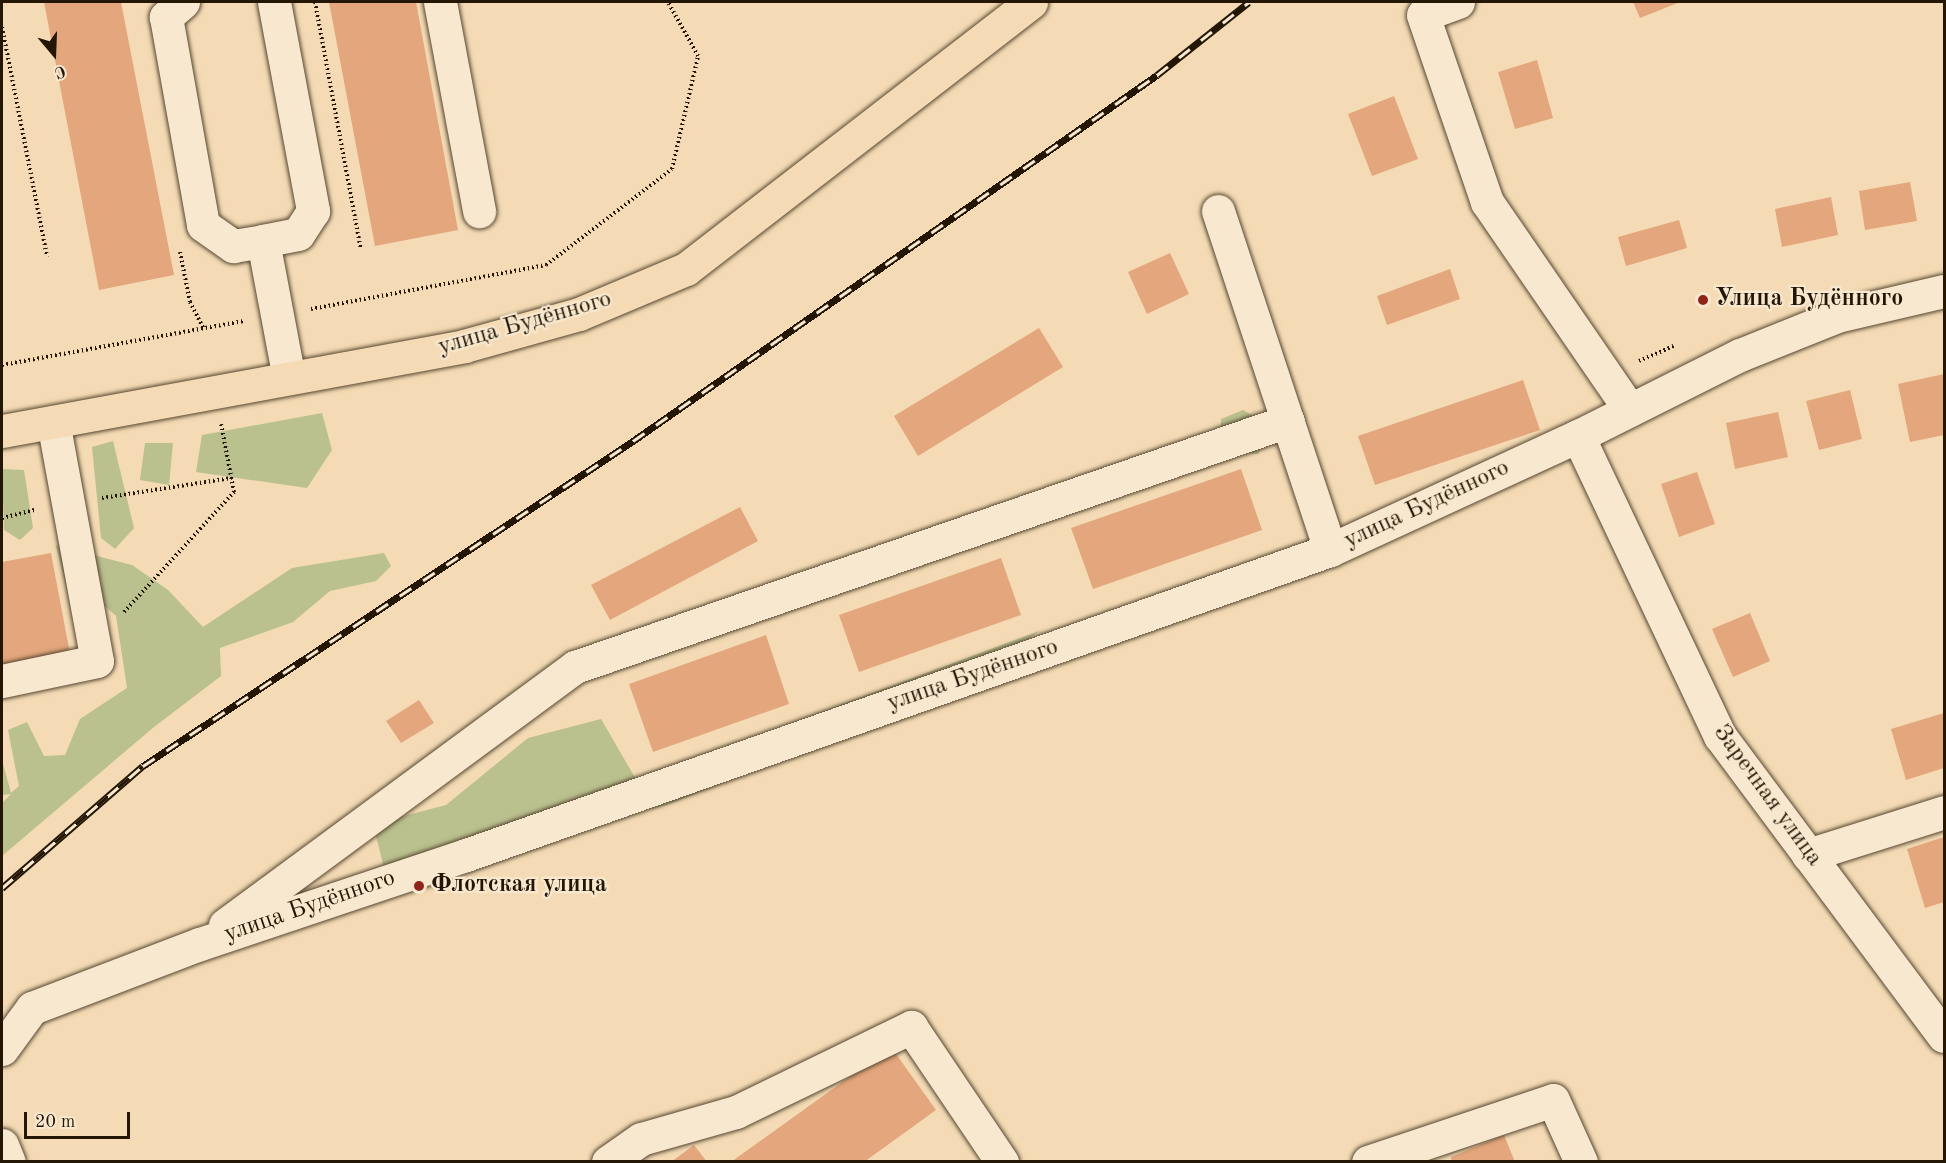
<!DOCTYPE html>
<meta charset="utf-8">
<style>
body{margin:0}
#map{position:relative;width:1946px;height:1163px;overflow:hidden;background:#f4dbb5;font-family:"Old Standard TT",serif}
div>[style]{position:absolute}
.green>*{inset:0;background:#bac08e}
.building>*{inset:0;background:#e4a67c}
.path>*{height:4px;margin-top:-2px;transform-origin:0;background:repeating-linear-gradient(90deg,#231605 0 1.5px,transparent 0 4.5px)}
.roads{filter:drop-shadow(0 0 2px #574731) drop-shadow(0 0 2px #574731)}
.minor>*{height:33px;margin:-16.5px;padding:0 16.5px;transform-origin:16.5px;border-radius:16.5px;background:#f8e8cf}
.major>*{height:33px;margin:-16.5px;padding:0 16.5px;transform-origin:16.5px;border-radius:16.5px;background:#f4dbb5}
.rail>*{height:7px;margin-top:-3.5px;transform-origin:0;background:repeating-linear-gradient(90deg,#f8e8cf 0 14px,#231605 0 28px);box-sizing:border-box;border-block:2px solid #231605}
.dots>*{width:16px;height:16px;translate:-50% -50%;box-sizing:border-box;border:3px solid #f8e8cf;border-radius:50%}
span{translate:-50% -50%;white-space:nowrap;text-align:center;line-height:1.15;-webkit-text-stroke:4.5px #f8e8cf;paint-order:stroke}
.poi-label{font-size:24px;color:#231605;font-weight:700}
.left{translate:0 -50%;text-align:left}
.street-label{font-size:24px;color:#231605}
.frame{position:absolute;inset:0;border:3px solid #231605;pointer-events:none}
.north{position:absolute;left:24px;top:24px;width:60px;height:60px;-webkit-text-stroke:4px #f8e8cf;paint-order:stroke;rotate:161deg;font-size:16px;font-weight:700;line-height:24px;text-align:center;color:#231605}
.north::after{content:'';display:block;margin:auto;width:21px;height:27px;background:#231605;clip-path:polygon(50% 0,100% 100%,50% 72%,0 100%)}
.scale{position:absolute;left:24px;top:1112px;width:106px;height:27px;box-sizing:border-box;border:3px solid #231605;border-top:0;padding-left:8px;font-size:18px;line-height:21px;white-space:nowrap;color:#231605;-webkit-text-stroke:4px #f8e8cf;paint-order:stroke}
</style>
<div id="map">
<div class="green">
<i style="clip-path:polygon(1243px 410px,1273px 427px,1258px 454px,1220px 452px,1221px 419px)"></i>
<i style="clip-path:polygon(322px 413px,332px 450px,307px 488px,196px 472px,202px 435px)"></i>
<i style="clip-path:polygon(113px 441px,134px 528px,115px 549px,101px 538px,92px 447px)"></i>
<i style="clip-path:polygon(145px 443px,173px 443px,169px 485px,140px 480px)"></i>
<i style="clip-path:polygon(2px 469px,24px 470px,33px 528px,20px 540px,4px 530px)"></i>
<i style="clip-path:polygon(63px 541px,89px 554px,132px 565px,168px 590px,203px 627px,292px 568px,384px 553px,391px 566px,376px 581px,330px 591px,293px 622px,220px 648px,221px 676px,154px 727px,2px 856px,2px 803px,11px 794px,2px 795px,2px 760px,11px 793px,19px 786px,8px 730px,27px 722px,44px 756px,65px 755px,80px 719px,127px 688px,116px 616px,89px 592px,67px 590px,56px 546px)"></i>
<i style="clip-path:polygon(1039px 631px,969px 687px,667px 805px,384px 868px,373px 824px,446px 805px,528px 738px,601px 719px,637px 781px)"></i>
</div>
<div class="building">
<i style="clip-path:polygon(44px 2px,121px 2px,174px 275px,99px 290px)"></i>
<i style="clip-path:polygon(329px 2px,416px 2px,458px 230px,375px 246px)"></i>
<i style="clip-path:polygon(1633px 2px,1680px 2px,1640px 18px)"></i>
<i style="clip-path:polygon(1537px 60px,1553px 118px,1515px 129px,1498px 72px)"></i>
<i style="clip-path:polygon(1394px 96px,1418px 159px,1372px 176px,1348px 114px)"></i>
<i style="clip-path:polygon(1910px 182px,1917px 221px,1865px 230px,1859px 191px)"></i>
<i style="clip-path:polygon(1831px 197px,1838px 235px,1782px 247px,1775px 209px)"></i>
<i style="clip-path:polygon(1679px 220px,1687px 248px,1626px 266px,1618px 237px)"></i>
<i style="clip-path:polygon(1170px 253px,1189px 294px,1147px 314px,1128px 272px)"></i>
<i style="clip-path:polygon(1450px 269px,1460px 299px,1387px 325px,1377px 296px)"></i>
<i style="clip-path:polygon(1039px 328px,1063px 367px,918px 456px,894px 416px)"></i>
<i style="clip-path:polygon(1944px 374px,1944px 435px,1910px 442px,1898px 384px)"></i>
<i style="clip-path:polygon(1523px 380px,1540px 430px,1375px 485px,1358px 436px)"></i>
<i style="clip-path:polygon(1850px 390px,1862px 439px,1819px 450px,1806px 401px)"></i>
<i style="clip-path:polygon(1778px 412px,1788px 457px,1735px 469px,1726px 423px)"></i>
<i style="clip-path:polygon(1241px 469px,1262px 530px,1093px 589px,1071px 528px)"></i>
<i style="clip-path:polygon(1697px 472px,1715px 524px,1679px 537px,1661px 484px)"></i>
<i style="clip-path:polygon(740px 507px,758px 541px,610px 620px,591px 585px)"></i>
<i style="clip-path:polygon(51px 553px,71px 659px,2px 672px,2px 562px)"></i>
<i style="clip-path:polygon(1001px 558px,1021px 615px,859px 672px,839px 615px)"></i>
<i style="clip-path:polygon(1750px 613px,1770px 661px,1733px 677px,1712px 629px)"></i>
<i style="clip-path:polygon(766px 635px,789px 704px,653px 752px,629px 684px)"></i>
<i style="clip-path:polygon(419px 700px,434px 723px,401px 743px,386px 721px)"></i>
<i style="clip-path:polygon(1944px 713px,1944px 768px,1906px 780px,1891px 729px)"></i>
<i style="clip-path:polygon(1944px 837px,1944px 902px,1925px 908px,1907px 849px)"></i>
<i style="clip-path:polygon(891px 1047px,936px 1110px,864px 1162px,731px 1162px)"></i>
<i style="clip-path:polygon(1504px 1135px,1515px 1162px,1452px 1162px,1451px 1157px)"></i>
<i style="clip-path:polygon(694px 1145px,707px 1162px,671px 1162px)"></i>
</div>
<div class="path">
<i style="left:315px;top:2px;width:251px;rotate:79.5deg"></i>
<i style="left:2px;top:27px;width:234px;rotate:78.9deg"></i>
<i style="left:180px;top:252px;width:51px;rotate:78.7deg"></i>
<i style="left:190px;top:302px;width:29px;rotate:63deg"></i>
<i style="left:311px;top:309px;width:239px;rotate:-10.6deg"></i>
<i style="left:546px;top:265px;width:158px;rotate:-37.3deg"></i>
<i style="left:672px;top:169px;width:116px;rotate:-77deg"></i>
<i style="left:698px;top:56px;width:62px;rotate:-119.1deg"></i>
<i style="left:1639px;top:361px;width:40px;rotate:-23.4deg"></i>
<i style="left:2px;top:365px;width:247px;rotate:-10.3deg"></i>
<i style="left:102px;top:498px;width:131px;rotate:-8.8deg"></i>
<i style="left:2px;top:518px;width:34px;rotate:-14deg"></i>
<i style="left:124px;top:612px;width:163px;rotate:-47.5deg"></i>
<i style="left:234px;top:492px;width:69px;rotate:-100.8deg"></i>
</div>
<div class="roads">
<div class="minor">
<i style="left:183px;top:2px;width:23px;rotate:139deg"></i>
<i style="left:166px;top:17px;width:211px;rotate:79.9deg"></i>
<i style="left:203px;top:225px;width:37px;rotate:35deg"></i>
<i style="left:233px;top:246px;width:30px;rotate:-9deg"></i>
<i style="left:274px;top:2px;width:213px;rotate:79.4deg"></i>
<i style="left:313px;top:211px;width:27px;rotate:123deg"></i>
<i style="left:298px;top:234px;width:36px;rotate:169deg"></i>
<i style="left:263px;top:241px;width:139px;rotate:79.3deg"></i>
<i style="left:440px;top:2px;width:213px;rotate:79.4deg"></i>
<i style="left:1458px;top:2px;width:37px;rotate:160deg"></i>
<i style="left:1423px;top:15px;width:198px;rotate:71.1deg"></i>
<i style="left:1487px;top:202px;width:252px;rotate:55.5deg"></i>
<i style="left:1218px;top:211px;width:357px;rotate:71.7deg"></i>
<i style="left:1578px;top:436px;width:332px;rotate:64.7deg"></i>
<i style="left:1720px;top:736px;width:374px;rotate:53.3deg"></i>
<i style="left:2px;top:681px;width:97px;rotate:-11.9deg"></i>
<i style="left:97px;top:661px;width:243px;rotate:-100.4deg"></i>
<i style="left:1808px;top:855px;width:143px;rotate:-17.5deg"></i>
<i style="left:225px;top:925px;width:435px;rotate:-36.4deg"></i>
<i style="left:575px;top:667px;width:754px;rotate:-19.04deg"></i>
<i style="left:2px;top:1049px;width:51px;rotate:-53.8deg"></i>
<i style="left:32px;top:1008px;width:180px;rotate:-20.9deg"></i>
<i style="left:200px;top:944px;width:280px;rotate:-18.5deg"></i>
<i style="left:466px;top:855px;width:916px;rotate:-19.44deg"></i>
<i style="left:1330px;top:550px;width:273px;rotate:-24.7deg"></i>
<i style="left:1578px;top:436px;width:181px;rotate:-26.6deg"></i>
<i style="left:1740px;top:355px;width:105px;rotate:-21.9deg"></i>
<i style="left:1837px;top:316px;width:110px;rotate:-13.2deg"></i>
<i style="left:2px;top:1145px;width:18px;rotate:68deg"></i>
<i style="left:608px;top:1162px;width:40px;rotate:-34.9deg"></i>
<i style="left:641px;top:1139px;width:99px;rotate:-15.9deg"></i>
<i style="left:736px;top:1112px;width:195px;rotate:-25.9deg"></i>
<i style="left:911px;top:1027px;width:163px;rotate:56deg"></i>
<i style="left:1368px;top:1162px;width:195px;rotate:-18.5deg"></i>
<i style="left:1553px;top:1100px;width:68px;rotate:65.7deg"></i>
</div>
<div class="major">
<i style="left:2px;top:431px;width:470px;rotate:-10.4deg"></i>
<i style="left:464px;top:346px;width:119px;rotate:-15.5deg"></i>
<i style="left:579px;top:314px;width:116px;rotate:-22.8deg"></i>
<i style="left:686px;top:269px;width:436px;rotate:-37.7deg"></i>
</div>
</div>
<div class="rail">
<i style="left:2px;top:888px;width:186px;rotate:-40.9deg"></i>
<i style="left:143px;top:766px;width:588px;rotate:-33.55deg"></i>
<i style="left:633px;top:441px;width:639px;rotate:-34.93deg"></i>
<i style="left:1157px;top:75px;width:117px;rotate:-38.4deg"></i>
</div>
<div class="dots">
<i style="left:1703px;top:300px;background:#8f2418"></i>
<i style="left:419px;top:886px;background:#8f2418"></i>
</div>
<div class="poi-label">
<span class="left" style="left:1715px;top:300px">Улица Будённого</span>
<span class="left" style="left:431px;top:886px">Флотская улица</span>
</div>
<div class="street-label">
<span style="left:525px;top:324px;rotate:-16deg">улица Будённого</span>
<span style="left:1427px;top:505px;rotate:-25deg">улица Будённого</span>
<span style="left:973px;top:676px;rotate:-19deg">улица Будённого</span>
<span style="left:1767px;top:796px;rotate:54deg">Заречная улица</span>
<span style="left:310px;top:907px;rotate:-19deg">улица Будённого</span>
</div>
<div class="frame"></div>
<div class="north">С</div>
<div class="scale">20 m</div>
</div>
